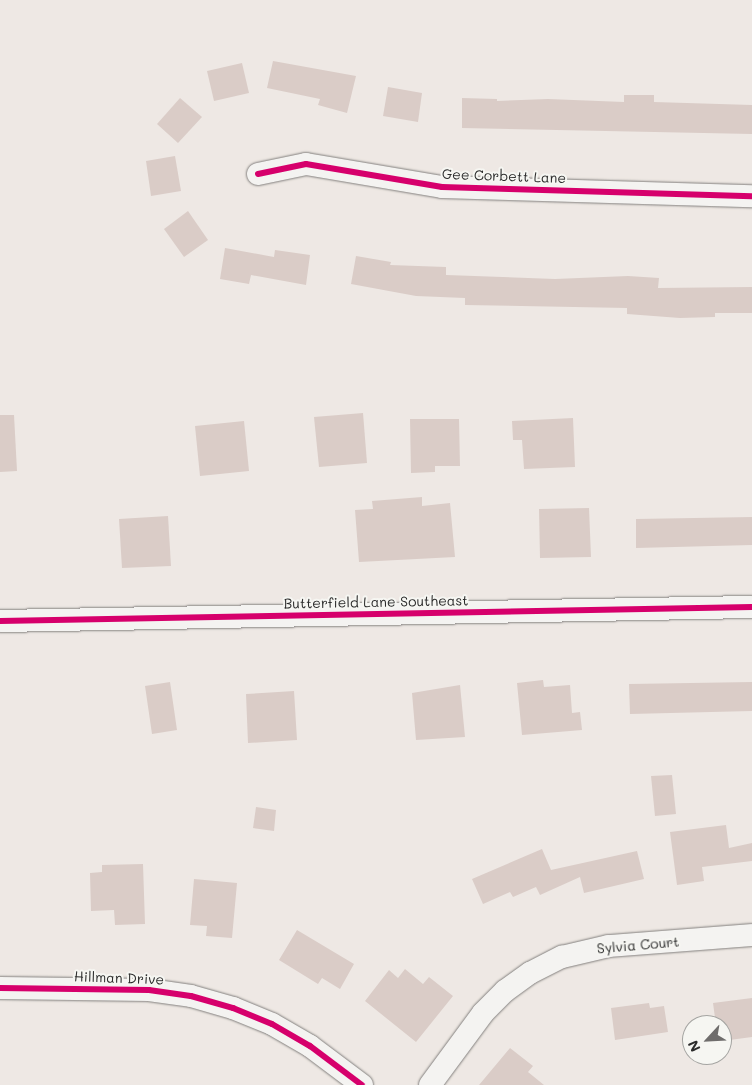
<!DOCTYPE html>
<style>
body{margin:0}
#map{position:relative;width:752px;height:1085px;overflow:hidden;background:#eee8e4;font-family:Mali,sans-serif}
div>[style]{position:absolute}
.building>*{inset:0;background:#daccc7}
.roads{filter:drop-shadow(0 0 1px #83807e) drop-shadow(0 0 1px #83807e)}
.minor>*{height:22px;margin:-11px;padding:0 11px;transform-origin:11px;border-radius:11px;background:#f4f3f1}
.cycleway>*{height:6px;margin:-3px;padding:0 3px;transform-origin:3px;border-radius:3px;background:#d6006c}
span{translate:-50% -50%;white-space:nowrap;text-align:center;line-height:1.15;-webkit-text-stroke:4px #f6f6f2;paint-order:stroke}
.street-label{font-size:14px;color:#2b2b2b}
.north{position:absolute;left:682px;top:1015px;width:50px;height:50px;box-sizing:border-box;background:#f6f6f2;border:1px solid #a5a5a2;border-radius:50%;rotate:245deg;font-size:14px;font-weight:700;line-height:20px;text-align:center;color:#2b2b2b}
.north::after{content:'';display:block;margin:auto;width:18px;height:22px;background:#6f6d6c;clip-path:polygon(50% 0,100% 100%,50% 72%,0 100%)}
</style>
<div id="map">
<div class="building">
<i style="clip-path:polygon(273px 61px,356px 76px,347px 113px,318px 105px,320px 99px,267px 88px)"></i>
<i style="clip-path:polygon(242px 63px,249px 93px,214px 101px,207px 71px)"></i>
<i style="clip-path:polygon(388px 87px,422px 93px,418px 122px,383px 116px)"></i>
<i style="clip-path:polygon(624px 95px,654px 95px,654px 102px,752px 105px,752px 134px,462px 128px,462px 98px,497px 99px,497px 101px,548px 99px,624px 102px)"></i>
<i style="clip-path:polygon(180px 98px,202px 117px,178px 143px,157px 124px)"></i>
<i style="clip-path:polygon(175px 156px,181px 191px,151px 196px,146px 161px)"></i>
<i style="clip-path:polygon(188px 211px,208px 240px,184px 257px,164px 229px)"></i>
<i style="clip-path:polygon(225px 248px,274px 257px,275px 250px,310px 255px,306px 285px,251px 275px,249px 284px,220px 279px)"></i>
<i style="clip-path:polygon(356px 256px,391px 262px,390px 265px,446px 267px,446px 275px,555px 279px,628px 276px,659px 278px,658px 288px,752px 287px,752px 313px,715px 313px,715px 317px,680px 318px,627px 314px,627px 308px,465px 305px,465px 298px,416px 296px,351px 284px)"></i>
<i style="clip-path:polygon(363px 413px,367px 463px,319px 467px,314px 417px)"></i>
<i style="clip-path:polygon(0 415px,14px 415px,17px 471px,0 472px)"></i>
<i style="clip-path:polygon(573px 418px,575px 467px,524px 469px,522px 440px,513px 440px,512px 421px)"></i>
<i style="clip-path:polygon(410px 419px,459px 419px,460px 466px,435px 466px,435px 472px,411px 473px)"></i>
<i style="clip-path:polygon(244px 421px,249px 471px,200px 476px,195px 426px)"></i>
<i style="clip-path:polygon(422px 497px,422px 506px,450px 503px,455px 557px,359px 562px,355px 510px,373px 509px,372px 501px)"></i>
<i style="clip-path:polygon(589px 508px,591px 557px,540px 558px,539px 509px)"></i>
<i style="clip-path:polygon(168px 516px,171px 566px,122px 568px,119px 519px)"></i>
<i style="clip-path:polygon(752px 517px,752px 545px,636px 548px,636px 519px)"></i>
<i style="clip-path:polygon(543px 680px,544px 687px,570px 685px,572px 713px,580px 712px,582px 730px,522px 735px,517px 683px)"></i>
<i style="clip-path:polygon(170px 682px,177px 730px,152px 734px,145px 686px)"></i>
<i style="clip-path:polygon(752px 682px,752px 711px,630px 714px,629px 684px)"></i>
<i style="clip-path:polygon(460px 685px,465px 737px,416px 740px,412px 693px)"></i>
<i style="clip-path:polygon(294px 691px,297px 740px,248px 743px,246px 694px)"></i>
<i style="clip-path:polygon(672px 775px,676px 814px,655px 816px,651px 776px)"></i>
<i style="clip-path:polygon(256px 807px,276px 810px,274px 831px,253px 828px)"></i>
<i style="clip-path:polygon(726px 825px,729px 848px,752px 843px,752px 861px,702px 867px,704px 881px,677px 885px,670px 832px)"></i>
<i style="clip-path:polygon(542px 849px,551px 870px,637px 851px,644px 879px,584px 893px,580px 877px,540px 895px,536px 887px,513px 897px,510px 892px,483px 904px,472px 879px)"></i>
<i style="clip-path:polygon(143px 864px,145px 924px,115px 925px,114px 910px,91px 911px,90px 873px,102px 872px,102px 865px)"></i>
<i style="clip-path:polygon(194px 879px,237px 883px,232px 938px,206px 936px,207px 926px,190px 925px)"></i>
<i style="clip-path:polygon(297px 930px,354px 964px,340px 989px,322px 978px,318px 984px,279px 960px)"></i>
<i style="clip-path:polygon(405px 969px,423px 984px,429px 977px,453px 996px,416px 1042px,365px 1001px,389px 970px,398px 978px)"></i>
<i style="clip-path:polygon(752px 998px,752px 1037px,722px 1041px,722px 1025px,716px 1025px,713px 1003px)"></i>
<i style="clip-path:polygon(649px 1003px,650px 1008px,664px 1006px,668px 1032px,615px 1040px,611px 1008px)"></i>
<i style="clip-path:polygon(510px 1048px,533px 1066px,528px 1072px,544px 1085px,479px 1085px)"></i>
</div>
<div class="roads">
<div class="minor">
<i style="left:258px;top:174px;width:49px;rotate:-11.8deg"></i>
<i style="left:306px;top:164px;width:138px;rotate:9.6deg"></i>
<i style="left:442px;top:187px;width:310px;rotate:1.7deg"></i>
<i style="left:0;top:621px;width:752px;rotate:-1.07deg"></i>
<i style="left:0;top:988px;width:149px;rotate:0.8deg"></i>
<i style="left:149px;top:990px;width:42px;rotate:8.1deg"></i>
<i style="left:191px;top:996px;width:44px;rotate:15.9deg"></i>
<i style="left:233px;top:1008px;width:42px;rotate:22.3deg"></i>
<i style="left:272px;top:1024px;width:44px;rotate:30.1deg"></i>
<i style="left:310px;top:1046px;width:65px;rotate:36.9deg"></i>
<i style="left:430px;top:1085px;width:89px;rotate:-53.6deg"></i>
<i style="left:483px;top:1013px;width:31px;rotate:-45deg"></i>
<i style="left:505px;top:991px;width:31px;rotate:-36deg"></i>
<i style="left:530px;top:973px;width:36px;rotate:-27deg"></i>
<i style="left:562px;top:957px;width:48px;rotate:-13.2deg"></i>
<i style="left:609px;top:946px;width:143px;rotate:-4.4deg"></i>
</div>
</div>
<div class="cycleway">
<i style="left:258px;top:174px;width:49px;rotate:-11.8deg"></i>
<i style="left:306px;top:164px;width:138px;rotate:9.6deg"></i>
<i style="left:442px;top:187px;width:310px;rotate:1.7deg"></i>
<i style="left:0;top:621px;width:752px;rotate:-1.07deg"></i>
<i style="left:0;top:988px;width:149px;rotate:0.8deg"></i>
<i style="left:149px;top:990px;width:42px;rotate:8.1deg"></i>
<i style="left:191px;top:996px;width:44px;rotate:15.9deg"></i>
<i style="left:233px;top:1008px;width:42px;rotate:22.3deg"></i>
<i style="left:272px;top:1024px;width:44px;rotate:30.1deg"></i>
<i style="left:310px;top:1046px;width:65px;rotate:36.9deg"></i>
</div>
<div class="street-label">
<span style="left:504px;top:176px;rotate:2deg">Gee Corbett Lane</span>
<span style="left:376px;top:602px;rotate:-1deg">Butterfield Lane Southeast</span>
<span style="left:638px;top:945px;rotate:-5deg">Sylvia Court</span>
<span style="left:119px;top:978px;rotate:2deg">Hillman Drive</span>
</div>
<div class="north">N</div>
</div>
